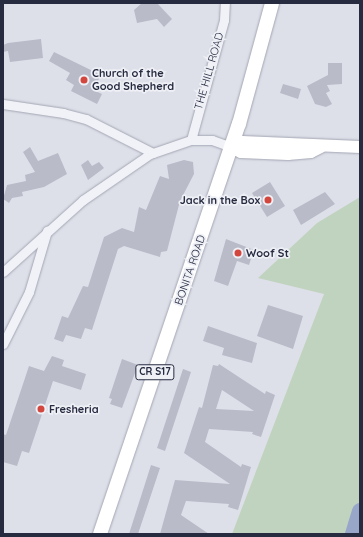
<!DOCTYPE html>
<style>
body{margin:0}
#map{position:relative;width:363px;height:537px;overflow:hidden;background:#dee0e9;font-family:Quicksand,sans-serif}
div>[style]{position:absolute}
.green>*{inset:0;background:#c0d3bf}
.river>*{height:16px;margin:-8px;padding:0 8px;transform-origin:8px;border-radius:8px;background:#98a6ca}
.building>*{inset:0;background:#b9bbc8}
.roads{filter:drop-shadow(0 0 1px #a3a6b3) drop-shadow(0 0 1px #a3a6b3)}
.street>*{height:9px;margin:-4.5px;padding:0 4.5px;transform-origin:4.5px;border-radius:4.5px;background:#f1f2f7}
.secondary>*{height:12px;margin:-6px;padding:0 6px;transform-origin:6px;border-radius:6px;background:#fff}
.primary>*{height:14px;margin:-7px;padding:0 7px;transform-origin:7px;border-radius:7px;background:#fff}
.dots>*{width:11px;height:11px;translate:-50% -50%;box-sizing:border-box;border:2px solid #eef0f6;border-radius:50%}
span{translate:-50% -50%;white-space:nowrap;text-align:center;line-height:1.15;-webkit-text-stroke:3.5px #eef0f6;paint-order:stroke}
.shield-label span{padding:1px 3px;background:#eef0f6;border:1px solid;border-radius:3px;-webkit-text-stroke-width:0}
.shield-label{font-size:10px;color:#272b40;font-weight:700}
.street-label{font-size:11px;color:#272b40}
.poi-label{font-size:11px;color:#272b40;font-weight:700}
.left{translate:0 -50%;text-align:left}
.right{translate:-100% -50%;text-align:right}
.frame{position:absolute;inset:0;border:4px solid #272b40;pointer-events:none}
</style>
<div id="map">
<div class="green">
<i style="clip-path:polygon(360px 197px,360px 534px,232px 534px,324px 294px,258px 278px,317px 223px)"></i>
</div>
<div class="river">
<i style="left:353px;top:534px;width:24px;rotate:-73deg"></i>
</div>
<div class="building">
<i style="clip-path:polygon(142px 3px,157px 3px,172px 19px,164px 27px,157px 19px,137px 23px,134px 10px)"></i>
<i style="clip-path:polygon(41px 39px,43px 58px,10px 62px,8px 51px,3px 52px,3px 45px,8px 43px)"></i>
<i style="clip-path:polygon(54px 52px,101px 75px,93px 90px,102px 94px,97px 104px,71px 91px,74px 85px,66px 80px,70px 73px,49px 61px)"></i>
<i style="clip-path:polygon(328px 63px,342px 63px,342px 84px,327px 85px,330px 91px,326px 93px,332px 104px,326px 107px,315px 104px,307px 86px,328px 75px)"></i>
<i style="clip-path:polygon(283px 84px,301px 89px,298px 99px,280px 93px)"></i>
<i style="clip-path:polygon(30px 147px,38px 161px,58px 153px,67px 174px,44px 187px,22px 192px,23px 196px,12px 198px,9px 203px,3px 199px,7px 185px,26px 181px,25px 175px,35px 172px,23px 152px)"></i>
<i style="clip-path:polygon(88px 160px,92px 166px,99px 162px,104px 168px,88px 180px,81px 165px)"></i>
<i style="clip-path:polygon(184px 160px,193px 162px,194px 174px,180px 201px,167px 251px,161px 252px,160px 257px,124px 246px,118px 249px,92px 330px,85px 328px,81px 339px,66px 335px,63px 342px,54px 339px,62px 316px,68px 318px,83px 286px,88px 287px,104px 237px,122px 228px,134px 232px,139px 207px,146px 210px,160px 176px,169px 179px,167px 165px)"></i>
<i style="clip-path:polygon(270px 182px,285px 206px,267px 217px,252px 193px)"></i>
<i style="clip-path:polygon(325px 192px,335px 204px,301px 225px,293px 210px)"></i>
<i style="clip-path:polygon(226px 239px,254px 250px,249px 265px,237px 261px,228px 286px,214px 281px)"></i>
<i style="clip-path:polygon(268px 305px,303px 316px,293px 349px,257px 336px)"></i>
<i style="clip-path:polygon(208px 326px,257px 343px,252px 363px,222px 355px,224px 348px,203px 341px)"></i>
<i style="clip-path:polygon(52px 356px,64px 360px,62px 366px,86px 374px,81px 390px,53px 381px,29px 453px,22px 451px,17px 466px,3px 462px,3px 434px,6px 435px,29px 366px,44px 371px)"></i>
<i style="clip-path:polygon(122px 359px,138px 365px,122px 408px,110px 404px,112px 399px,109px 398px)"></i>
<i style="clip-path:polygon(evenodd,219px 364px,265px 394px,266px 391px,275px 395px,261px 437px,252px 434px,253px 432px,209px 429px,205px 442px,241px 467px,242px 464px,251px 467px,238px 510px,228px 507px,229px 504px,186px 501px,181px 515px,209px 534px,160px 534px,175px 480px,230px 484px,184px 453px,199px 407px,202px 408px,213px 365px,218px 366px,219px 364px,222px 390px,254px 411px,216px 409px,222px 390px)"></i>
<i style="clip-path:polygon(183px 369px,191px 372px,165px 451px,157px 448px)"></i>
<i style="clip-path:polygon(151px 465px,160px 468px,138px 534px,129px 534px)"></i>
</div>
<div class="roads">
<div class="street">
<i style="left:3px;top:104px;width:61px;rotate:8.5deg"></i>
<i style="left:63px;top:113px;width:24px;rotate:15deg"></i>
<i style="left:86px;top:119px;width:75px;rotate:26.9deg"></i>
<i style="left:191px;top:140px;width:124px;rotate:-74.6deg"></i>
<i style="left:224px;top:20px;width:17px;rotate:-87deg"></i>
<i style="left:3px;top:272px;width:108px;rotate:-42deg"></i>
<i style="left:83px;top:200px;width:81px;rotate:-34.5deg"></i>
<i style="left:150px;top:154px;width:43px;rotate:-18.9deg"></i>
<i style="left:191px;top:140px;width:21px"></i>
<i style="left:212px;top:140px;width:20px;rotate:20deg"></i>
<i style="left:3px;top:344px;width:58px;rotate:-63.4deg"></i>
<i style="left:29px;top:292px;width:64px;rotate:-73.6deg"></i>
</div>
<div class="secondary">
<i style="left:231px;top:147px;width:12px;rotate:-24deg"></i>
<i style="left:242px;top:142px;width:118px;rotate:2.4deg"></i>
<i style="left:231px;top:147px;width:11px;rotate:27deg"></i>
<i style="left:241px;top:152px;width:47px;rotate:2.4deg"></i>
<i style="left:288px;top:154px;width:23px;rotate:-5deg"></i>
<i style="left:311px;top:152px;width:11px;rotate:-27deg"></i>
</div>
<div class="primary">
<i style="left:100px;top:534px;width:433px;rotate:-71.3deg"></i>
<i style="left:239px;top:124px;width:125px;rotate:-74.7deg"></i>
</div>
</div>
<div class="dots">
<i style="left:84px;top:80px;background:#d3463e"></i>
<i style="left:268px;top:200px;background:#d3463e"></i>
<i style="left:238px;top:253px;background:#d3463e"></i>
<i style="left:41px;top:409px;background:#d3463e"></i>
</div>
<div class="shield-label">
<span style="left:155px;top:372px">CR S17</span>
</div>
<div class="street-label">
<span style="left:209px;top:71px;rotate:-74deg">THE HILL ROAD</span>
<span style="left:190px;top:270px;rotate:-71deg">BONITA ROAD</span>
</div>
<div class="poi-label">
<span class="left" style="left:92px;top:80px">Church of the<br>Good Shepherd</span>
<span class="right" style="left:260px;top:200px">Jack in the Box</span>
<span class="left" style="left:246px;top:253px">Woof St</span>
<span class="left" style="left:49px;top:409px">Fresheria</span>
</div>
<div class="frame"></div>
</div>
